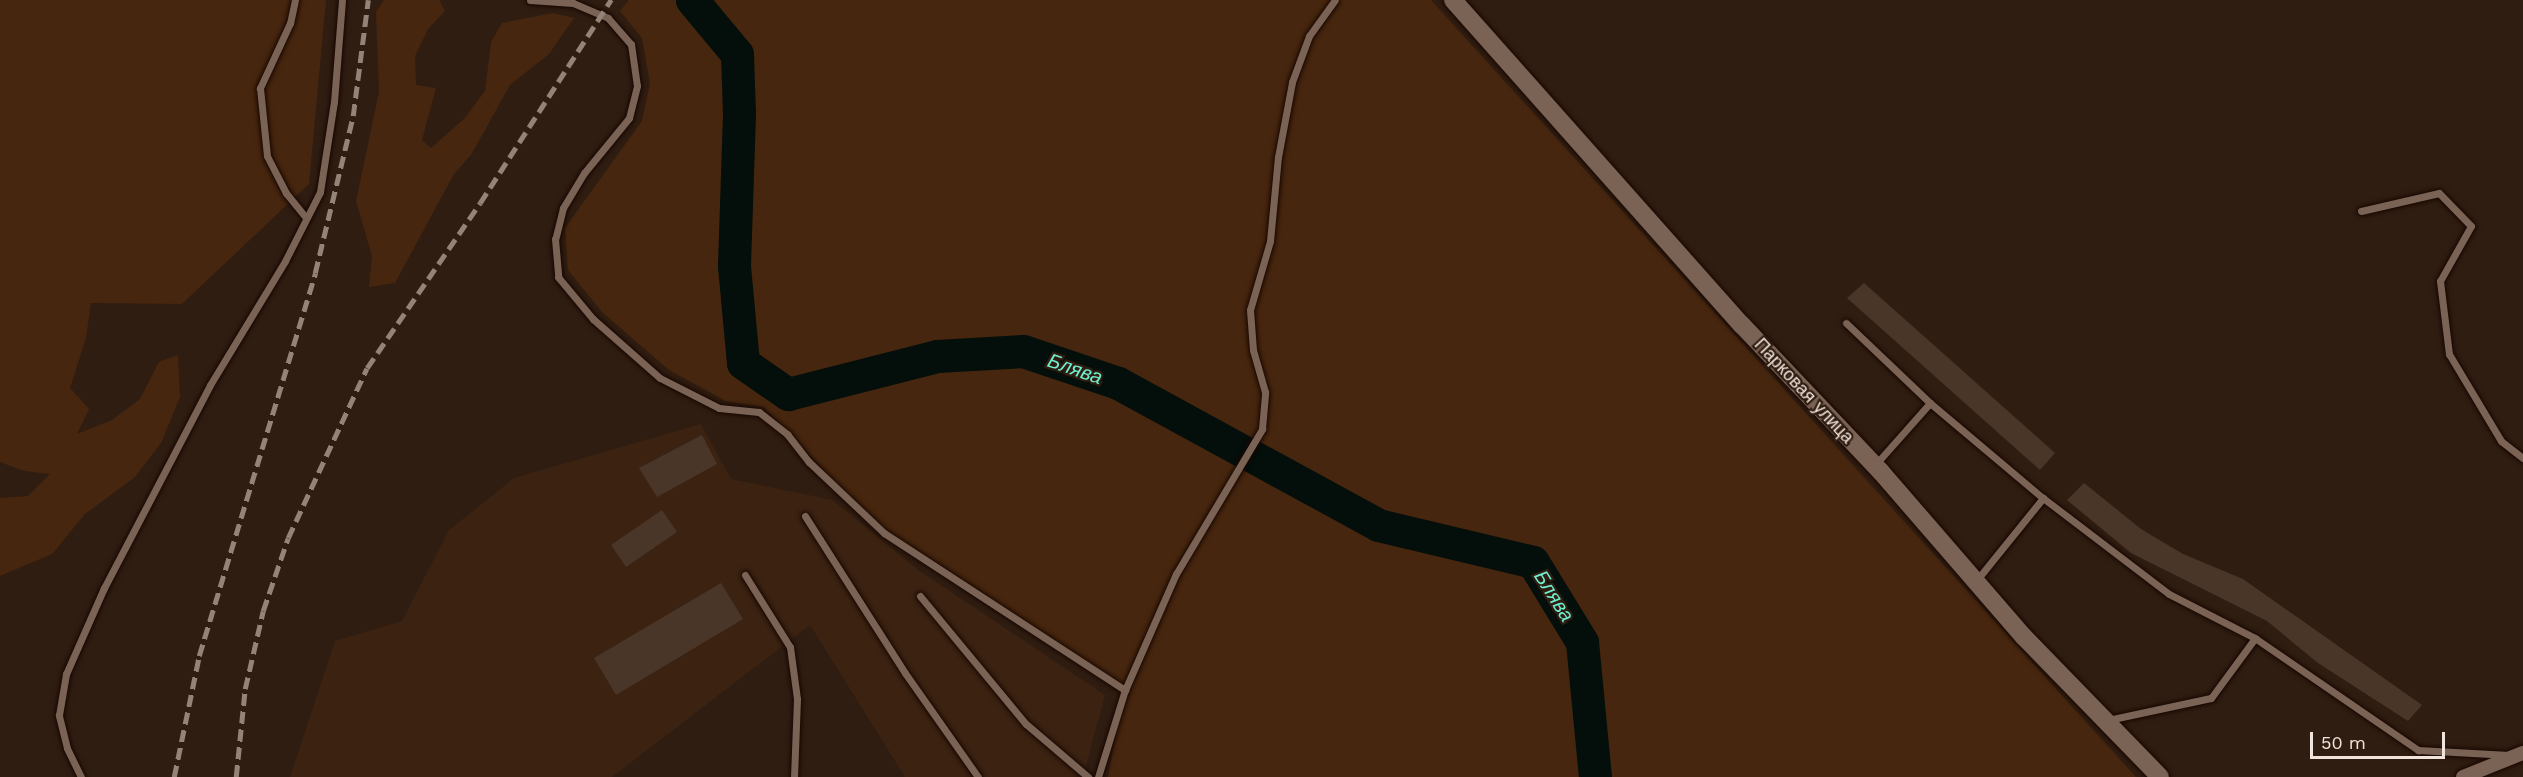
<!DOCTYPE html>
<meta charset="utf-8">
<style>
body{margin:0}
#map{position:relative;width:2523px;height:777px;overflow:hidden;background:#301d11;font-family:"Work Sans",sans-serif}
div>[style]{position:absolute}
.built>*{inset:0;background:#3b2211}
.green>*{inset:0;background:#46260e}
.river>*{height:33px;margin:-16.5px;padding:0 16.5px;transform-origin:16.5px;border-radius:16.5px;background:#040e0b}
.building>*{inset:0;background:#4a3628}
.roads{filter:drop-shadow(0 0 2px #170700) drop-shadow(0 0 2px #170700)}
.service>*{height:7px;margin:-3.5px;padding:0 3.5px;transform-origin:3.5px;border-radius:3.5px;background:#7a6355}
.minor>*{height:14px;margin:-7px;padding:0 7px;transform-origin:7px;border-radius:7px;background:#7a6355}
.tertiary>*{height:18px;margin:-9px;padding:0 9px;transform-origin:9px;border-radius:9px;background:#7a6355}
.rail>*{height:4.5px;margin-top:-2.25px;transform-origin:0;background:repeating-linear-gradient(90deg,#938379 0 12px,transparent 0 18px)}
span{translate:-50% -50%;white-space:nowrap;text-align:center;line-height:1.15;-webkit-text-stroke:4.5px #301d11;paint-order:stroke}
.street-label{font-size:18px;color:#f0e3db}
.water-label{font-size:20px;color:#6ef1d2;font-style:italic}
.scale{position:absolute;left:2310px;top:732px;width:135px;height:27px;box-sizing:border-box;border:3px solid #f0e3db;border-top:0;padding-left:8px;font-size:18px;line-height:21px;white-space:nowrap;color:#f0e3db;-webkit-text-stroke:4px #301d11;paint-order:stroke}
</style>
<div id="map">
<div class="built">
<i style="clip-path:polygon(701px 424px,731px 479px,833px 500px,918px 570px,1105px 695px,1083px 777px,905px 777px,810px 625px,612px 777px,290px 777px,335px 641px,402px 621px,449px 530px,514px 478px)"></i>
</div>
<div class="green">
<i style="clip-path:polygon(0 0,326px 0,309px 184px,182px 304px,91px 303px,86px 338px,70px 388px,89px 409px,77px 434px,112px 420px,140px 399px,159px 362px,178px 355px,180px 397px,161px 443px,135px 477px,85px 514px,52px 554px,0 576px,0 498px,28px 496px,50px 474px,24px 471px,0 462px)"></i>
<i style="clip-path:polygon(384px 0,439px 0,445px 11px,428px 29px,415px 56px,416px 85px,436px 88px,422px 140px,431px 148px,464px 119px,485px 91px,491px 42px,502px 23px,553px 13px,574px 18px,549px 54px,510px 85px,471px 155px,454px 174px,395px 283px,369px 287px,372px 256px,356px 201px,379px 92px,376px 12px)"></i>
<i style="clip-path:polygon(629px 0,1431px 0,2136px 777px,1108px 777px,1125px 690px,884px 533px,764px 407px,726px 401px,669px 370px,602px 312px,568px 270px,565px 228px,642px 121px,650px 83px,642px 38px,620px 11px)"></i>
</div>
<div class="river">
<i style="left:692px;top:0;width:70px;rotate:50.2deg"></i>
<i style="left:737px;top:54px;width:60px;rotate:88.1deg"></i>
<i style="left:739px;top:114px;width:152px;rotate:91.9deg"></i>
<i style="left:734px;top:266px;width:97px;rotate:84.7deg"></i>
<i style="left:743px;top:363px;width:55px;rotate:34.6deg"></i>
<i style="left:788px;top:394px;width:154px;rotate:-14.3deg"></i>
<i style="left:937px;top:356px;width:86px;rotate:-3.3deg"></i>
<i style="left:1023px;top:351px;width:100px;rotate:18.6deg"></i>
<i style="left:1118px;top:383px;width:296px;rotate:28.6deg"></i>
<i style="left:1378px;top:525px;width:159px;rotate:13.4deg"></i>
<i style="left:1533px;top:562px;width:94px;rotate:58.5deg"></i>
<i style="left:1582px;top:642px;width:136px;rotate:84.5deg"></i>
</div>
<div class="building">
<i style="clip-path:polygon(1864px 283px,2055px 453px,2040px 470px,1847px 298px)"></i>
<i style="clip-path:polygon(702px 435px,717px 464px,657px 497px,639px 468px)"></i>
<i style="clip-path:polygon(2084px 483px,2141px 529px,2183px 554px,2243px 579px,2422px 705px,2408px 721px,2318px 663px,2267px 621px,2131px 553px,2067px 500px)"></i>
<i style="clip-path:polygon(662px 510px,677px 532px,626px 567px,611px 545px)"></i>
<i style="clip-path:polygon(721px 583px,743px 619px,616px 695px,594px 658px)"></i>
</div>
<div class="roads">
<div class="service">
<i style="left:295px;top:0;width:24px;rotate:102deg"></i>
<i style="left:290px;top:23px;width:72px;rotate:114.8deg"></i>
<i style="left:260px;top:88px;width:68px;rotate:84.1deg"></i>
<i style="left:267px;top:156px;width:42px;rotate:62.8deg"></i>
<i style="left:286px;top:193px;width:32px;rotate:51deg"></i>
<i style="left:530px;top:0;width:43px;rotate:4deg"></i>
<i style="left:573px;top:3px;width:38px;rotate:23deg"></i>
<i style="left:608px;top:18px;width:35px;rotate:49deg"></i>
<i style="left:631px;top:44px;width:42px;rotate:81.9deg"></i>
<i style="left:637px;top:86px;width:33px;rotate:104deg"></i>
<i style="left:629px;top:118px;width:71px;rotate:129.3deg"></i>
<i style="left:584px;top:173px;width:41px;rotate:121deg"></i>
<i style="left:563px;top:208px;width:32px;rotate:104deg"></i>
<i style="left:555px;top:239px;width:38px;rotate:85deg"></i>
<i style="left:558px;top:277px;width:55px;rotate:50.2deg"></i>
<i style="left:593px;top:319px;width:89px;rotate:41.4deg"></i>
<i style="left:660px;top:378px;width:66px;rotate:27deg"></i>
<i style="left:719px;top:408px;width:40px;rotate:5.7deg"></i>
<i style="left:759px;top:412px;width:36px;rotate:38deg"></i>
<i style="left:787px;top:434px;width:36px;rotate:52deg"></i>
<i style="left:809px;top:462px;width:103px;rotate:43.4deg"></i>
<i style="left:884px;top:533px;width:288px;rotate:33.1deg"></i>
<i style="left:2361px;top:211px;width:80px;rotate:-13deg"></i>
<i style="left:2439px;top:193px;width:46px;rotate:45.9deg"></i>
<i style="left:2471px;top:226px;width:63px;rotate:119.4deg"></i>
<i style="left:2440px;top:281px;width:74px;rotate:83deg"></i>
<i style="left:2449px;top:354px;width:101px;rotate:59.1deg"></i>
<i style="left:2501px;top:441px;width:28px;rotate:38deg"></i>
<i style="left:1846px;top:323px;width:116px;rotate:43.6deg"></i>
<i style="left:1930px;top:403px;width:148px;rotate:40.1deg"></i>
<i style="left:2043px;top:498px;width:158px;rotate:37.3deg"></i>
<i style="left:2169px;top:594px;width:97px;rotate:27.1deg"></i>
<i style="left:2255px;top:638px;width:198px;rotate:34.5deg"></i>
<i style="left:2418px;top:750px;width:91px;rotate:3.1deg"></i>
<i style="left:1875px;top:465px;width:83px;rotate:-48.4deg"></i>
<i style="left:805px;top:516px;width:186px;rotate:57.5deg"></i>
<i style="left:905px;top:673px;width:127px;rotate:54.9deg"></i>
<i style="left:745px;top:575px;width:85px;rotate:58deg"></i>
<i style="left:790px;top:647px;width:52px;rotate:82.3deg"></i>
<i style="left:797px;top:699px;width:78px;rotate:92.2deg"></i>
<i style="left:1976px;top:581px;width:107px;rotate:-51.1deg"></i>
<i style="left:920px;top:596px;width:166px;rotate:50.4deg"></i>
<i style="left:1026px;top:724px;width:82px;rotate:40.5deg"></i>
<i style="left:2108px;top:720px;width:105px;rotate:-12.1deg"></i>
<i style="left:2211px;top:698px;width:74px;rotate:-53.7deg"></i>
<i style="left:81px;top:777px;width:32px;rotate:-116deg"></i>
<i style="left:67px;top:748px;width:34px;rotate:-104deg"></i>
<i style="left:59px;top:715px;width:42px;rotate:-80.3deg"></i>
<i style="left:66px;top:674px;width:94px;rotate:-66.2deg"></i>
<i style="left:104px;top:588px;width:229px;rotate:-62.4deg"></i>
<i style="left:210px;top:385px;width:145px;rotate:-58.8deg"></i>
<i style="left:285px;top:261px;width:77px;rotate:-63.1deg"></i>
<i style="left:320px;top:192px;width:91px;rotate:-81.2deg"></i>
<i style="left:334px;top:102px;width:102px;rotate:-85.5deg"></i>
<i style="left:1098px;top:777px;width:91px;rotate:-72.8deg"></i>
<i style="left:1125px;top:690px;width:127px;rotate:-66.3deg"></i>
<i style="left:1176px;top:574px;width:169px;rotate:-59.3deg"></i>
<i style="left:1262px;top:429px;width:37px;rotate:-85deg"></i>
<i style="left:1265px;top:392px;width:44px;rotate:-105.9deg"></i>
<i style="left:1253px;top:350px;width:40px;rotate:-94.3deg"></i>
<i style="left:1250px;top:310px;width:72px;rotate:-73.8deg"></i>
<i style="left:1270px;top:241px;width:84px;rotate:-84.6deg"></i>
<i style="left:1278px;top:157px;width:76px;rotate:-79.4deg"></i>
<i style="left:1292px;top:82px;width:49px;rotate:-69.7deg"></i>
<i style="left:1309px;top:36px;width:44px;rotate:-54.2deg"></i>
</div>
<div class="minor">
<i style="left:2463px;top:777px;width:65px;rotate:-21.8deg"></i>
</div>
<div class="tertiary">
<i style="left:1453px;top:0;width:435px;rotate:48.4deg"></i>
<i style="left:1742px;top:325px;width:202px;rotate:46.6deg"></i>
<i style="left:1881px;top:472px;width:218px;rotate:49.1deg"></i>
<i style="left:2024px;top:637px;width:195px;rotate:45.8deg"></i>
</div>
</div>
<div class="rail">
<i style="left:174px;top:777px;width:124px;rotate:-78.3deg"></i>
<i style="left:199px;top:656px;width:400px;rotate:-73.1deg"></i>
<i style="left:315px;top:273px;width:162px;rotate:-76.4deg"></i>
<i style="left:353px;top:116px;width:117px;rotate:-82.6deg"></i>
<i style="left:236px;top:777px;width:88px;rotate:-84.2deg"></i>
<i style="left:245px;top:689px;width:80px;rotate:-77deg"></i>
<i style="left:263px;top:611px;width:77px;rotate:-71.1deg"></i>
<i style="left:288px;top:538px;width:187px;rotate:-65.1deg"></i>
<i style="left:367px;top:368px;width:200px;rotate:-55.6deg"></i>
<i style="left:480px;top:203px;width:242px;rotate:-57.2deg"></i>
</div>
<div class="street-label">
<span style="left:1804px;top:391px;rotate:47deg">Парковая улица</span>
</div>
<div class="water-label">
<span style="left:1075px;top:369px;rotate:19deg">Блява</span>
<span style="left:1554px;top:596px;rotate:58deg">Блява</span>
</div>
<div class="scale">50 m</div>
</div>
